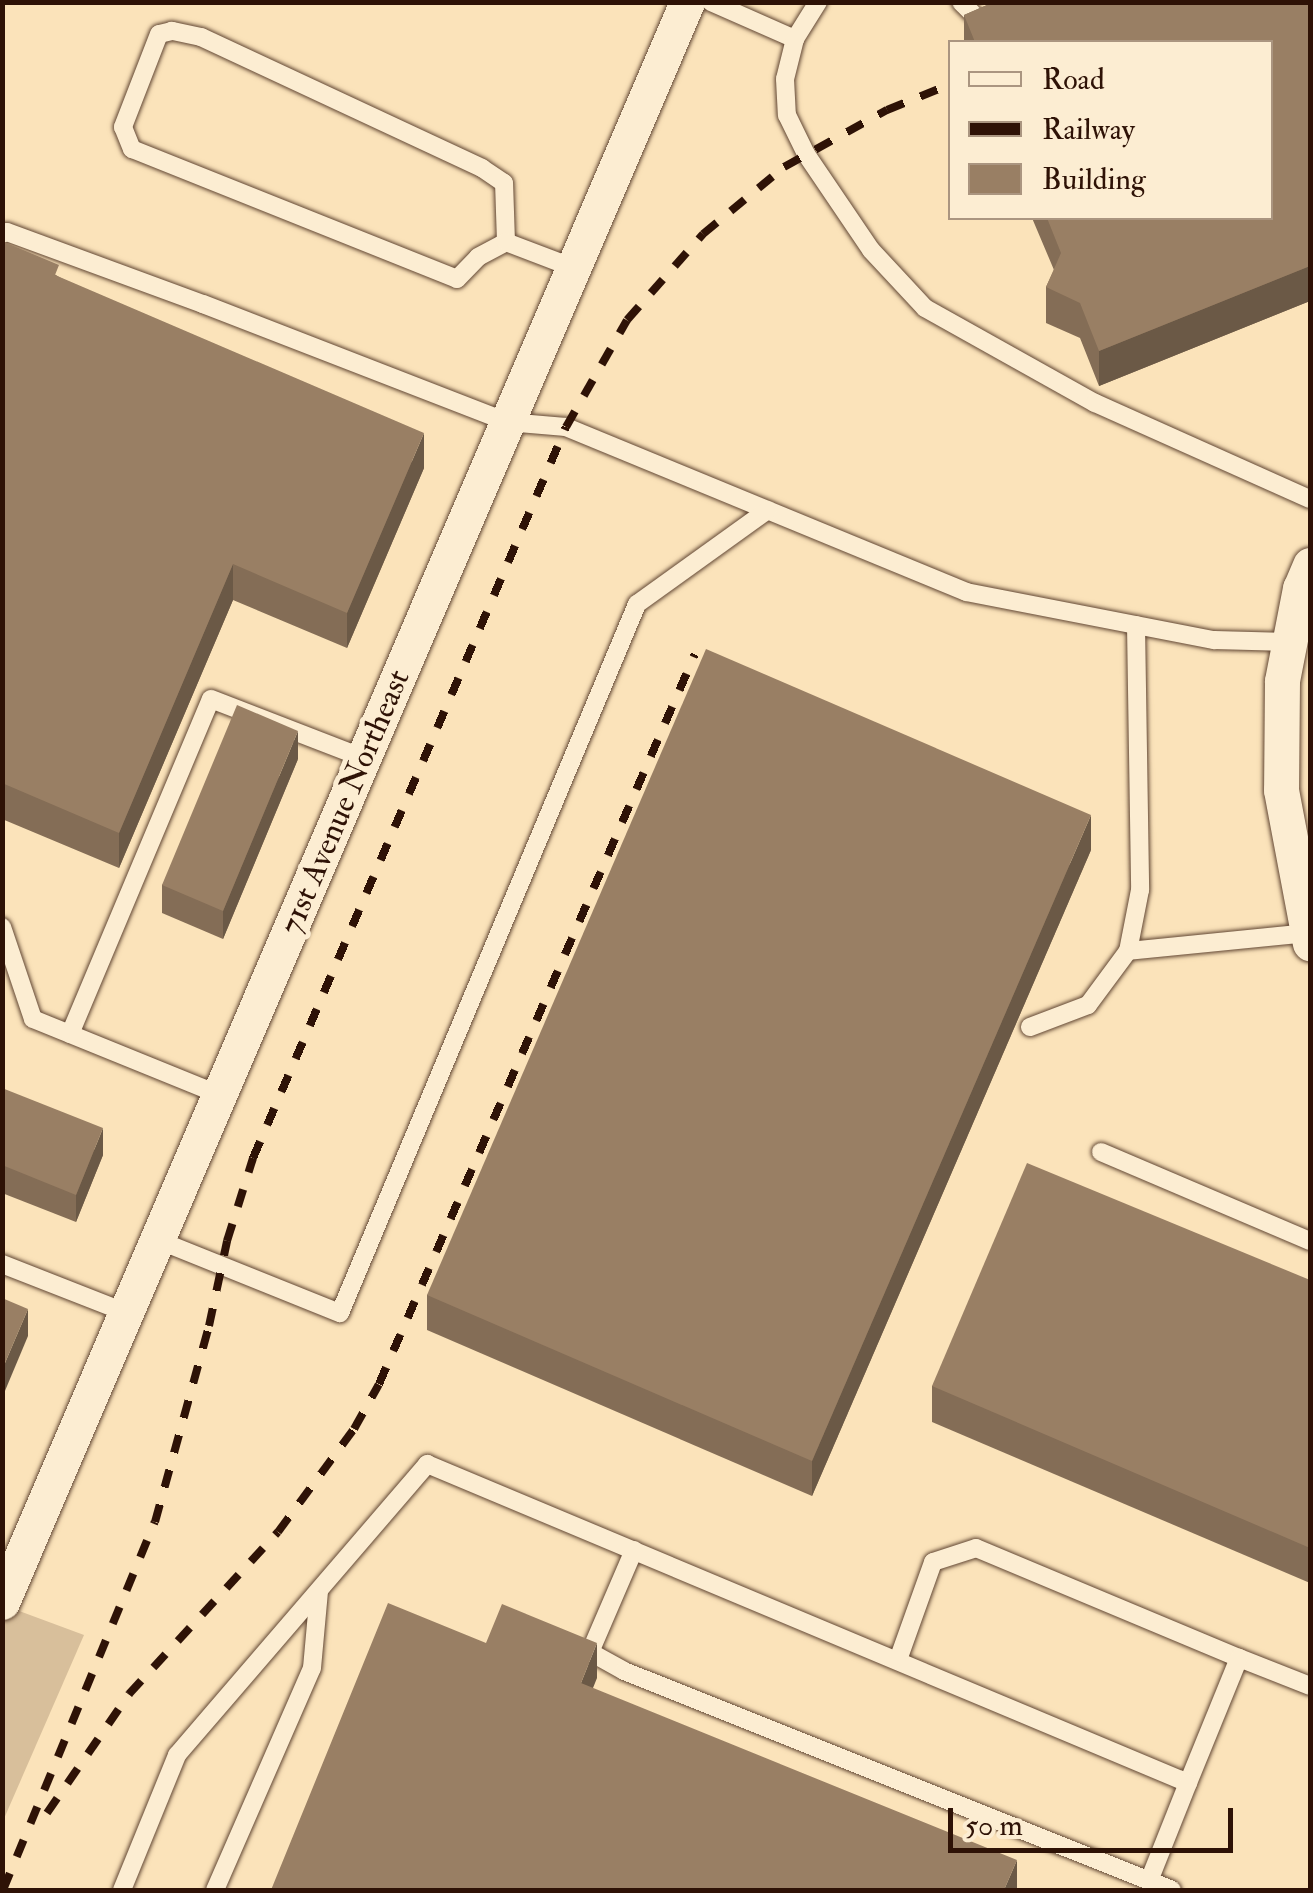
<!DOCTYPE html>
<style>
body{margin:0}
#map{position:relative;width:1313px;height:1893px;overflow:hidden;background:#fbe3ba;font-family:"IM FELL Double Pica",serif}
div>[style]{position:absolute}
.green>*{inset:0;background:#d8bf9b}
.roads{filter:drop-shadow(0 0 2px #614633) drop-shadow(0 0 2px #614633)}
.service>*{height:18px;margin:-9px;padding:0 9px;transform-origin:9px;border-radius:9px;background:#fcedd2}
.minor>*{height:35px;margin:-17.5px;padding:0 17.5px;transform-origin:17.5px;border-radius:17.5px;background:#fcedd2}
.rail>*{height:8px;margin-top:-4px;transform-origin:0;background:repeating-linear-gradient(90deg,#2e1206 0 18px,transparent 0 36px)}
.wall>*{inset:0;background:#846d56}
.shaded-wall>*{inset:0;background:#6b5946}
.building>*{inset:0;background:#997f64}
span{translate:-50% -50%;white-space:nowrap;text-align:center;line-height:1.15;-webkit-text-stroke:10px #fcedd2;paint-order:stroke}
.street-label{font-size:32px;color:#2e1206}
.frame{position:absolute;inset:0;border:5px solid #2e1206;pointer-events:none}
.legend{position:absolute;left:948px;top:40px;width:325px;height:180px;box-sizing:border-box;background:#fcedd2;border:2px solid #aa9580;margin:0;padding:12px 18px;list-style:none;font-size:30px;color:#2e1206}
.legend li{display:flex;align-items:center;gap:20px;height:50px}
.legend b{width:50px;border:2px solid #aa9580}
.scale{position:absolute;left:948px;top:1808px;width:285px;height:45px;box-sizing:border-box;border:5px solid #2e1206;border-top:0;padding-left:12px;font-size:30px;line-height:35px;white-space:nowrap;color:#2e1206;-webkit-text-stroke:8px #fcedd2;paint-order:stroke}
</style>
<div id="map">
<div class="green">
<i style="clip-path:polygon(3px 1605px,84px 1635px,3px 1821px)"></i>
</div>
<div class="roads">
<div class="service">
<i style="left:711px;top:2px;width:92px;rotate:23.8deg"></i>
<i style="left:818px;top:2px;width:44px;rotate:121.9deg"></i>
<i style="left:795px;top:39px;width:41px;rotate:104deg"></i>
<i style="left:785px;top:79px;width:36px;rotate:87deg"></i>
<i style="left:787px;top:115px;width:43px;rotate:64deg"></i>
<i style="left:806px;top:154px;width:116px;rotate:55.9deg"></i>
<i style="left:871px;top:250px;width:79px;rotate:47deg"></i>
<i style="left:925px;top:308px;width:195px;rotate:29.2deg"></i>
<i style="left:1095px;top:403px;width:235px;rotate:24.1deg"></i>
<i style="left:961px;top:2px;width:16px;rotate:45deg"></i>
<i style="left:2px;top:234px;width:5px;rotate:-22deg"></i>
<i style="left:7px;top:232px;width:209px;rotate:20.2deg"></i>
<i style="left:203px;top:304px;width:326px;rotate:21.2deg"></i>
<i style="left:507px;top:422px;width:59px;rotate:4.8deg"></i>
<i style="left:566px;top:427px;width:433px;rotate:22.4deg"></i>
<i style="left:966px;top:592px;width:253px;rotate:11deg"></i>
<i style="left:1214px;top:640px;width:75px;rotate:1.5deg"></i>
<i style="left:1289px;top:642px;width:25px;rotate:-34deg"></i>
<i style="left:506px;top:242px;width:59px;rotate:-91.9deg"></i>
<i style="left:504px;top:183px;width:27px;rotate:-146deg"></i>
<i style="left:482px;top:168px;width:310px;rotate:-155deg"></i>
<i style="left:201px;top:37px;width:30px;rotate:-168deg"></i>
<i style="left:172px;top:31px;width:13px;rotate:167deg"></i>
<i style="left:159px;top:34px;width:100px;rotate:111.2deg"></i>
<i style="left:123px;top:127px;width:24px;rotate:68deg"></i>
<i style="left:132px;top:149px;width:350px;rotate:21.8deg"></i>
<i style="left:457px;top:279px;width:30px;rotate:-46deg"></i>
<i style="left:478px;top:257px;width:32px;rotate:-28deg"></i>
<i style="left:506px;top:242px;width:73px;rotate:20.9deg"></i>
<i style="left:1136px;top:625px;width:265px;rotate:89.1deg"></i>
<i style="left:1140px;top:890px;width:62px;rotate:101.1deg"></i>
<i style="left:1128px;top:951px;width:182px;rotate:-5.7deg"></i>
<i style="left:2px;top:927px;width:97px;rotate:71.4deg"></i>
<i style="left:33px;top:1019px;width:202px;rotate:22.1deg"></i>
<i style="left:1030px;top:1027px;width:62px;rotate:-20.8deg"></i>
<i style="left:1088px;top:1005px;width:67px;rotate:-53.5deg"></i>
<i style="left:70px;top:1034px;width:363px;rotate:-67.2deg"></i>
<i style="left:211px;top:699px;width:164px;rotate:21.1deg"></i>
<i style="left:1101px;top:1152px;width:227px;rotate:23.1deg"></i>
<i style="left:158px;top:1240px;width:196px;rotate:21.9deg"></i>
<i style="left:340px;top:1313px;width:769px;rotate:-67.27deg"></i>
<i style="left:637px;top:604px;width:161px;rotate:-35.7deg"></i>
<i style="left:2px;top:1264px;width:134px;rotate:21.4deg"></i>
<i style="left:634px;top:1550px;width:111px;rotate:113.3deg"></i>
<i style="left:590px;top:1652px;width:39px;rotate:29deg"></i>
<i style="left:624px;top:1671px;width:590px;rotate:21.78deg"></i>
<i style="left:1239px;top:1658px;width:76px;rotate:21.5deg"></i>
<i style="left:898px;top:1660px;width:104px;rotate:-70.3deg"></i>
<i style="left:933px;top:1562px;width:45px;rotate:-18deg"></i>
<i style="left:976px;top:1548px;width:285px;rotate:22.7deg"></i>
<i style="left:1239px;top:1658px;width:135px;rotate:112.2deg"></i>
<i style="left:122px;top:1890px;width:146px;rotate:-67.8deg"></i>
<i style="left:177px;top:1755px;width:384px;rotate:-49.3deg"></i>
<i style="left:427px;top:1464px;width:825px;rotate:22.74deg"></i>
<i style="left:1188px;top:1783px;width:105px;rotate:111.7deg"></i>
<i style="left:215px;top:1890px;width:242px;rotate:-66.4deg"></i>
<i style="left:312px;top:1668px;width:77px;rotate:-84.8deg"></i>
</div>
<div class="minor">
<i style="left:1310px;top:565px;width:25px;rotate:113deg"></i>
<i style="left:1300px;top:588px;width:95px;rotate:101deg"></i>
<i style="left:1282px;top:681px;width:109px;rotate:90.5deg"></i>
<i style="left:1281px;top:790px;width:156px;rotate:79.3deg"></i>
<i style="left:2px;top:1602px;width:1740px;rotate:-66.82deg"></i>
</div>
</div>
<div class="rail">
<i style="left:47px;top:1813px;width:145px;rotate:-55.4deg"></i>
<i style="left:129px;top:1694px;width:220px;rotate:-47.4deg"></i>
<i style="left:278px;top:1532px;width:128px;rotate:-53.6deg"></i>
<i style="left:354px;top:1429px;width:51px;rotate:-60.9deg"></i>
<i style="left:379px;top:1384px;width:795px;rotate:-66.59deg"></i>
<i style="left:3px;top:1890px;width:398px;rotate:-67.6deg"></i>
<i style="left:155px;top:1522px;width:203px;rotate:-74.6deg"></i>
<i style="left:209px;top:1326px;width:87px;rotate:-78deg"></i>
<i style="left:227px;top:1241px;width:87px;rotate:-72.6deg"></i>
<i style="left:253px;top:1158px;width:795px;rotate:-66.82deg"></i>
<i style="left:566px;top:427px;width:123px;rotate:-60.3deg"></i>
<i style="left:627px;top:320px;width:115px;rotate:-48.5deg"></i>
<i style="left:703px;top:234px;width:105px;rotate:-39.6deg"></i>
<i style="left:784px;top:167px;width:118px;rotate:-29deg"></i>
<i style="left:887px;top:110px;width:69px;rotate:-22.1deg"></i>
</div>
<div class="wall">
<i style="clip-path:polygon(994px 2px,1310px 2px,1310px 301px,1099px 386px,1080px 338px,1046px 323px,1046px 287px,1054px 270px,1032px 218px,1270px 218px,1270px 42px,964px 42px,964px 15px)"></i>
<i style="clip-path:polygon(2px 241px,59px 277px,424px 468px,347px 648px,233px 600px,119px 868px,2px 819px)"></i>
<i style="clip-path:polygon(298px 759px,223px 939px,162px 913px,162px 885px)"></i>
<i style="clip-path:polygon(1091px 850px,812px 1496px,427px 1330px,427px 1295px)"></i>
<i style="clip-path:polygon(2px 1088px,103px 1155px,76px 1222px,2px 1193px)"></i>
<i style="clip-path:polygon(1310px 1280px,1310px 1583px,932px 1422px,932px 1386px)"></i>
</div>
<div class="shaded-wall">
<i style="clip-path:polygon(1310px 266px,1310px 301px,1099px 386px,1099px 351px)"></i>
<i style="clip-path:polygon(424px 433px,424px 468px,347px 648px,347px 613px)"></i>
<i style="clip-path:polygon(233px 564px,233px 600px,119px 868px,119px 833px)"></i>
<i style="clip-path:polygon(298px 731px,298px 759px,223px 939px,223px 911px)"></i>
<i style="clip-path:polygon(1091px 815px,1091px 850px,812px 1496px,812px 1461px)"></i>
<i style="clip-path:polygon(103px 1128px,103px 1155px,76px 1222px,76px 1195px)"></i>
<i style="clip-path:polygon(28px 1309px,28px 1336px,2px 1398px,2px 1370px)"></i>
<i style="clip-path:polygon(597px 1643px,597px 1678px,581px 1718px,581px 1683px)"></i>
<i style="clip-path:polygon(1017px 1860px,1017px 1890px,1004px 1890px)"></i>
</div>
<div class="building">
<i style="clip-path:polygon(994px 2px,1310px 2px,1310px 266px,1099px 351px,1080px 303px,1046px 287px,1061px 253px,1047px 218px,1270px 218px,1270px 42px,975px 42px,964px 15px)"></i>
<i style="clip-path:polygon(2px 241px,59px 265px,55px 275px,424px 433px,347px 613px,233px 564px,119px 833px,2px 783px)"></i>
<i style="clip-path:polygon(706px 649px,1091px 815px,812px 1461px,427px 1295px)"></i>
<i style="clip-path:polygon(237px 705px,298px 731px,223px 911px,162px 885px)"></i>
<i style="clip-path:polygon(2px 1088px,103px 1128px,76px 1195px,2px 1165px)"></i>
<i style="clip-path:polygon(1027px 1163px,1310px 1280px,1310px 1548px,932px 1386px)"></i>
<i style="clip-path:polygon(2px 1298px,28px 1309px,2px 1370px)"></i>
<i style="clip-path:polygon(388px 1603px,486px 1643px,502px 1604px,597px 1643px,581px 1683px,1017px 1860px,1004px 1890px,271px 1890px)"></i>
</div>
<div class="street-label">
<span style="left:345px;top:802px;rotate:-67deg">71st Avenue Northeast</span>
</div>
<div class="frame"></div>
<ul class="legend">
<li><b style="height:12px;background:#fcedd2"></b>Road</li>
<li><b style="height:12px;background:#2e1206"></b>Railway</li>
<li><b style="height:28px;background:#997f64"></b>Building</li>
</ul>
<div class="scale">50 m</div>
</div>
